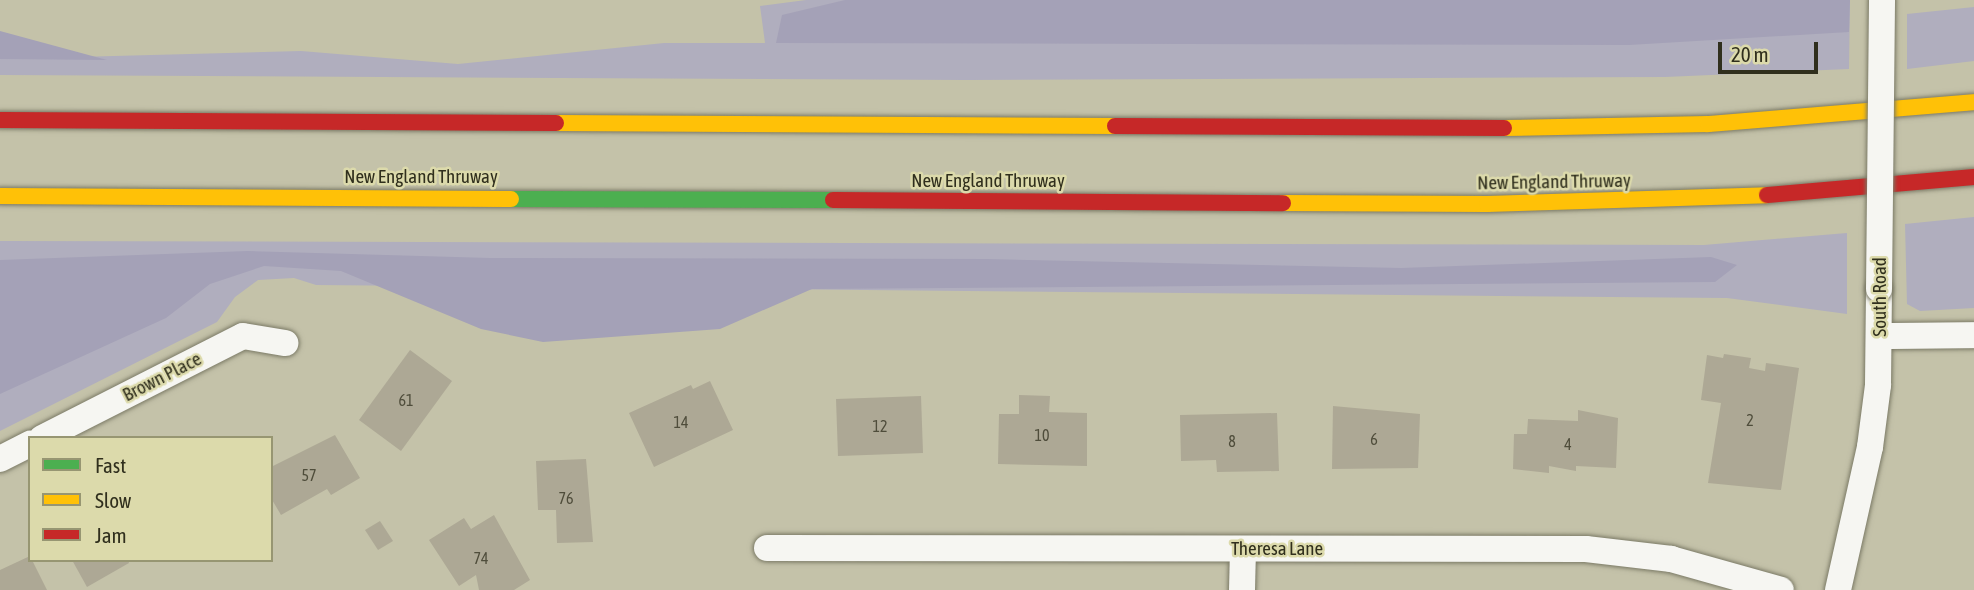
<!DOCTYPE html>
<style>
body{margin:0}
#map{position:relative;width:1974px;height:590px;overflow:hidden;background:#c4c2a9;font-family:"Asap Condensed",sans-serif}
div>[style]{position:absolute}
.green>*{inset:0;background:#b0aebe}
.forest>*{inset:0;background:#a4a1b7}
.building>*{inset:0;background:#ada895}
.roads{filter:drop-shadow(0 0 2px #7b7a66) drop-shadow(0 0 2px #7b7a66)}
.street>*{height:26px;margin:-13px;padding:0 13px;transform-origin:13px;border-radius:13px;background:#f6f6f2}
.fast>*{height:16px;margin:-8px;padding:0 8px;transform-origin:8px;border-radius:8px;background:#4caf50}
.slow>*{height:16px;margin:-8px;padding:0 8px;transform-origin:8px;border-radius:8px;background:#ffc107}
.jam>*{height:16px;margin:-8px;padding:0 8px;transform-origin:8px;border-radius:8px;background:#c62828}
.bridges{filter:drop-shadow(0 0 2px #7b7a66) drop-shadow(0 0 2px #7b7a66)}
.street-bridge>*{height:26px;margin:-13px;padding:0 13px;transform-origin:13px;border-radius:13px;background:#f6f6f2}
span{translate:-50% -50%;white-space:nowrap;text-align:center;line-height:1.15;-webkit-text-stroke:5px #dcdaab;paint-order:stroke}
.number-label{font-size:16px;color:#4f4d3b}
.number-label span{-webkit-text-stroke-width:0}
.street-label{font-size:19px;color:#302f1d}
.legend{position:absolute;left:28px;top:436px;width:245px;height:126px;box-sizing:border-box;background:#dcdaab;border:2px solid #979672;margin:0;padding:9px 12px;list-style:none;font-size:21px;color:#302f1d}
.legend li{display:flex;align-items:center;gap:14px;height:35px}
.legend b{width:35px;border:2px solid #979672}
.scale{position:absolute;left:1718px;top:42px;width:100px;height:32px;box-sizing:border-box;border:4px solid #302f1d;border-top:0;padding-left:9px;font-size:21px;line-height:24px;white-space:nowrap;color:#302f1d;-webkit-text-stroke:5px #dcdaab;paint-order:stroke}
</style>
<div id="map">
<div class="green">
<i style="clip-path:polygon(806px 0,1850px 0,1849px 69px,1665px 77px,967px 80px,0 75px,0 59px,301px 51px,458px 64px,664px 43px,765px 43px,760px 6px)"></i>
<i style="clip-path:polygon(1974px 7px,1974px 61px,1907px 69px,1907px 14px)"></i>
<i style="clip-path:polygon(1974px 217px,1974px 308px,1920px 311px,1907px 304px,1905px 224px)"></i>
<i style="clip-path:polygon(1847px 233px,1847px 314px,1727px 298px,316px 285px,294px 278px,258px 280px,235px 297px,217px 322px,0 431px,0 241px,1704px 245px)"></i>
</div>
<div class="forest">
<i style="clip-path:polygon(845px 0,1850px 0,1849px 32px,1629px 45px,776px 43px,782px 15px)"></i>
<i style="clip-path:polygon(0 31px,107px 60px,0 59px)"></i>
<i style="clip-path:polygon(248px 251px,490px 258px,987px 259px,1401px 268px,1711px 257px,1737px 265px,1715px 282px,812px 289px,720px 329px,543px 342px,481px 329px,341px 271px,264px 266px,210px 284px,166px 318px,0 394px,0 260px)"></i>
</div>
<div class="building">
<i style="clip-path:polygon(410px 350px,452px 381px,401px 451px,359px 420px)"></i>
<i style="clip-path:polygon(1724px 354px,1751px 358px,1749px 368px,1765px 371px,1766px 363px,1799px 368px,1781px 490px,1708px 483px,1721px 403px,1701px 400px,1707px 355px,1723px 358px)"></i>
<i style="clip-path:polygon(710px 381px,733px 430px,654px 467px,629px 413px,691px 385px,693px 389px)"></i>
<i style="clip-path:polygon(1019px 395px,1050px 396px,1049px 412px,1087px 413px,1087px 466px,998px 464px,999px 414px,1019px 414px)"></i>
<i style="clip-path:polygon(921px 396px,923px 453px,838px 456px,836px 399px)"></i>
<i style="clip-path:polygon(1333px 406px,1420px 414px,1418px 468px,1332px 469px)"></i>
<i style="clip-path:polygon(1578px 410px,1618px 418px,1616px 468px,1576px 466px,1576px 471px,1549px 466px,1549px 473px,1513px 469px,1514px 434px,1527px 434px,1528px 419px,1578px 421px)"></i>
<i style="clip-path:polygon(1277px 413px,1279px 471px,1217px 472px,1216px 460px,1181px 461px,1180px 415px)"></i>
<i style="clip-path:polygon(335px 435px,360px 478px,331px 495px,327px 489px,281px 515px,271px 498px,271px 467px)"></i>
<i style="clip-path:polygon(586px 459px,593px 542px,557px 543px,556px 510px,538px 510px,536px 461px)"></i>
<i style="clip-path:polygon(494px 515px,530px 580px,514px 590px,479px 590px,476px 575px,459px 586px,429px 540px,464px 518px,471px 529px)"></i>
<i style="clip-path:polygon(380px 521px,393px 541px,378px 550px,365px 530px)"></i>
<i style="clip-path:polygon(30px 556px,47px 590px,0 590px,0 570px)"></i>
<i style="clip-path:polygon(72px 560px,128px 560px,129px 563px,87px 587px)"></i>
</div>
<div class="roads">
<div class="street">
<i style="left:1881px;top:336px;width:93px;rotate:-0.6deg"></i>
<i style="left:42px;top:438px;width:225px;rotate:-26.9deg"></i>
<i style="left:243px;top:336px;width:43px;rotate:9.5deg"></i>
<i style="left:0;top:459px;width:34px;rotate:-27deg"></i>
<i style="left:767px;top:548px;width:819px;rotate:0.07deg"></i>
<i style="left:1586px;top:549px;width:86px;rotate:6.7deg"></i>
<i style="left:1671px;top:559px;width:114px;rotate:15.7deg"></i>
<i style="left:1242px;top:590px;width:41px;rotate:-88.6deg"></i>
<i style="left:1838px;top:590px;width:147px;rotate:-77.4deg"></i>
<i style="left:1870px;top:447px;width:63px;rotate:-82.6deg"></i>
<i style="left:1878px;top:385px;width:96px;rotate:-89.4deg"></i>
</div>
<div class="fast">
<i style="left:511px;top:199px;width:322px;rotate:0.2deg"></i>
</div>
<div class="slow">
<i style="left:556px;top:123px;width:559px;rotate:0.31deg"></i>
<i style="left:1504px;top:128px;width:204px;rotate:-1.1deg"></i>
<i style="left:1708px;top:124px;width:267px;rotate:-4.7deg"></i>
<i style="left:0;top:196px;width:511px;rotate:0.34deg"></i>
<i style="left:1283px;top:203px;width:204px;rotate:0.3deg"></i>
<i style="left:1487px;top:204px;width:280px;rotate:-1.8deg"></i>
</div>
<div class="jam">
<i style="left:0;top:120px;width:556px;rotate:0.31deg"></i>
<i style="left:1115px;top:126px;width:389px;rotate:0.3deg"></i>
<i style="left:1767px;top:195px;width:208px;rotate:-5deg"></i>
<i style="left:833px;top:200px;width:450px;rotate:0.4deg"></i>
</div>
</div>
<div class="bridges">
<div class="street-bridge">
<i style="left:1879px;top:289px;width:289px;rotate:-89.4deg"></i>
</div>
</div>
<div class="number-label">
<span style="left:406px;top:400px">61</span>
<span style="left:1750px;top:420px">2</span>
<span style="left:681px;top:422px">14</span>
<span style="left:880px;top:426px">12</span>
<span style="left:1042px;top:435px">10</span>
<span style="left:1374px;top:439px">6</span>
<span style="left:1232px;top:441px">8</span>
<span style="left:1568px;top:444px">4</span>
<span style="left:309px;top:475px">57</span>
<span style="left:566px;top:498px">76</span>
<span style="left:481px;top:558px">74</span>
</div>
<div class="street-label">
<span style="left:421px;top:177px">New England Thruway</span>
<span style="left:988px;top:181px">New England Thruway</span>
<span style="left:1554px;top:182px;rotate:-1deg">New England Thruway</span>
<span style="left:1880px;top:297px;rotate:-90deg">South Road</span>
<span style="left:162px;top:377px;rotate:-27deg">Brown Place</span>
<span style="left:1277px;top:549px">Theresa Lane</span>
</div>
<ul class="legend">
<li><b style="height:9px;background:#4caf50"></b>Fast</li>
<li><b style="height:9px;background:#ffc107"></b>Slow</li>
<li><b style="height:9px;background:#c62828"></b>Jam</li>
</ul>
<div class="scale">20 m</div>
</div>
